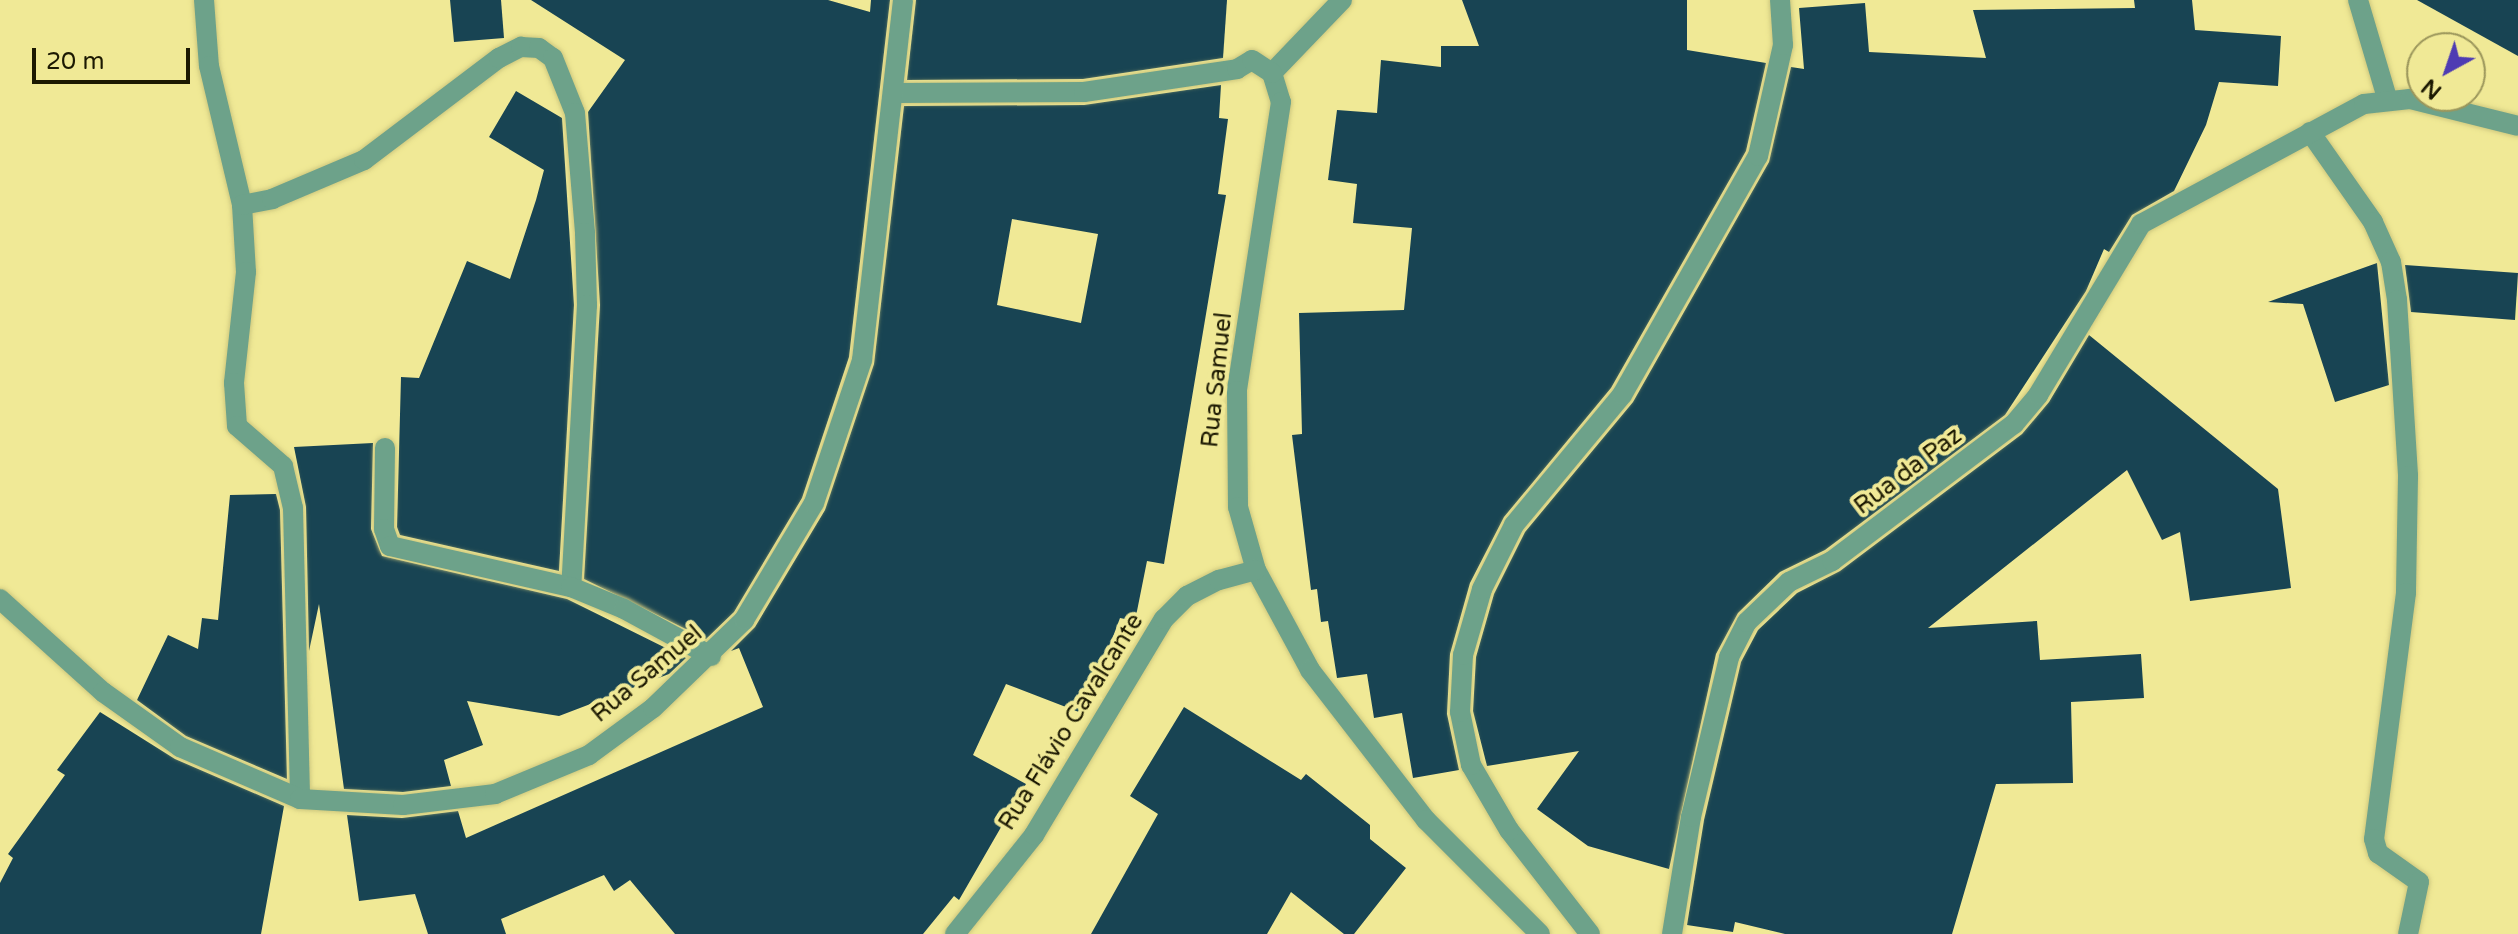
<!DOCTYPE html>
<meta charset="utf-8">
<style>
body{margin:0}
#map{position:relative;width:2518px;height:934px;overflow:hidden;background:#f0e996;font-family:"Varela Round",sans-serif}
div>[style]{position:absolute}
.building>*{inset:0;background:#184453}
.roads{filter:drop-shadow(0 0 2px #cec87e) drop-shadow(0 0 2px #cec87e)}
.minor>*{height:20px;margin:-10px;padding:0 10px;transform-origin:10px;border-radius:10px;background:#6da28a}
span{translate:-50% -50%;white-space:nowrap;text-align:center;line-height:1.15;-webkit-text-stroke:8px #f0e996;paint-order:stroke}
.street-label{font-size:24px;color:#1c1902}
.north{position:absolute;left:2406px;top:32px;width:80px;height:80px;box-sizing:border-box;background:#f0e996;border:2px solid #9b965b;border-radius:50%;rotate:220deg;font-size:22px;font-weight:700;line-height:32px;text-align:center;color:#1c1902}
.north::after{content:'';display:block;margin:auto;width:28px;height:36px;background:#4e3cb3;clip-path:polygon(50% 0,100% 100%,50% 72%,0 100%)}
.scale{position:absolute;left:32px;top:48px;width:158px;height:36px;box-sizing:border-box;border:4px solid #1c1902;border-top:0;padding-left:10px;font-size:24px;line-height:28px;white-space:nowrap;color:#1c1902;-webkit-text-stroke:6px #f0e996;paint-order:stroke}
</style>
<div id="map">
<div class="building">
<i style="clip-path:polygon(450px 0,501px 0,504px 38px,454px 42px)"></i>
<i style="clip-path:polygon(531px 0,828px 0,870px 12px,871px 0,890px 0,849px 357px,802px 498px,734px 612px,706px 639px,584px 579px,600px 305px,588px 112px,625px 60px)"></i>
<i style="clip-path:polygon(916px 0,1227px 0,1223px 58px,1083px 79px,907px 80px)"></i>
<i style="clip-path:polygon(1462px 0,1687px 0,1687px 50px,1766px 63px,1746px 151px,1611px 388px,1504px 517px,1470px 583px,1450px 654px,1447px 714px,1459px 770px,1413px 778px,1402px 713px,1374px 718px,1367px 674px,1337px 678px,1328px 621px,1321px 622px,1317px 589px,1311px 590px,1292px 435px,1302px 434px,1299px 313px,1404px 310px,1412px 228px,1353px 223px,1357px 184px,1328px 180px,1337px 110px,1377px 113px,1381px 60px,1441px 67px,1441px 46px,1479px 46px)"></i>
<i style="clip-path:polygon(2134px 0,2192px 0,2195px 30px,2281px 36px,2278px 86px,2219px 82px,2206px 125px,2174px 191px,2132px 215px,2109px 252px,2104px 249px,2086px 291px,2005px 415px,1825px 550px,1780px 572px,1738px 613px,1716px 654px,1669px 869px,1588px 846px,1537px 809px,1579px 751px,1487px 766px,1473px 711px,1476px 657px,1494px 594px,1525px 532px,1633px 402px,1769px 162px,1791px 67px,1804px 69px,1799px 8px,1865px 3px,1869px 52px,1986px 58px,1973px 10px,2135px 8px)"></i>
<i style="clip-path:polygon(2417px 0,2518px 0,2518px 56px)"></i>
<i style="clip-path:polygon(evenodd,1221px 85px,1219px 118px,1228px 119px,1218px 194px,1226px 195px,1164px 564px,1147px 561px,1135px 621px,1120px 618px,1084px 714px,1006px 684px,973px 755px,1026px 784px,959px 900px,954px 896px,923px 934px,675px 934px,630px 880px,614px 891px,604px 875px,501px 919px,506px 934px,428px 934px,415px 894px,359px 901px,347px 815px,402px 818px,458px 811px,466px 838px,763px 707px,739px 648px,731px 651px,755px 627px,825px 510px,874px 364px,904px 106px,1084px 105px,1221px 85px,1012px 219px,1098px 234px,1081px 323px,997px 305px,1012px 219px)"></i>
<i style="clip-path:polygon(516px 91px,562px 118px,574px 305px,559px 571px,400px 535px,397px 527px,401px 377px,419px 378px,467px 261px,510px 279px,536px 200px,544px 170px,489px 137px)"></i>
<i style="clip-path:polygon(2377px 263px,2389px 385px,2335px 402px,2303px 304px,2268px 302px)"></i>
<i style="clip-path:polygon(2405px 265px,2518px 273px,2515px 320px,2411px 312px)"></i>
<i style="clip-path:polygon(2089px 335px,2278px 489px,2291px 588px,2190px 601px,2180px 532px,2162px 540px,2127px 470px,1928px 628px,2037px 621px,2040px 660px,2141px 654px,2144px 698px,2071px 702px,2073px 783px,1996px 784px,1952px 934px,1785px 934px,1735px 922px,1733px 932px,1687px 925px,1704px 820px,1741px 662px,1758px 630px,1797px 593px,1840px 571px,2022px 434px,2049px 402px)"></i>
<i style="clip-path:polygon(373px 443px,371px 529px,382px 556px,567px 599px,686px 658px,669px 674px,559px 716px,467px 701px,483px 745px,444px 760px,451px 786px,403px 792px,344px 789px,319px 604px,309px 651px,306px 507px,294px 447px)"></i>
<i style="clip-path:polygon(276px 494px,280px 510px,287px 779px,186px 736px,137px 700px,168px 635px,198px 649px,202px 618px,218px 620px,230px 495px)"></i>
<i style="clip-path:polygon(1184px 707px,1301px 780px,1306px 774px,1370px 825px,1370px 839px,1406px 868px,1354px 934px,1344px 934px,1291px 892px,1267px 934px,1091px 934px,1158px 814px,1130px 796px)"></i>
<i style="clip-path:polygon(100px 712px,175px 759px,284px 806px,261px 934px,0 934px,0 883px,13px 858px,8px 854px,65px 775px,57px 770px)"></i>
</div>
<div class="roads">
<div class="minor">
<i style="left:204px;top:0;width:66px;rotate:85.7deg"></i>
<i style="left:209px;top:66px;width:143px;rotate:76.6deg"></i>
<i style="left:242px;top:205px;width:67px;rotate:86.6deg"></i>
<i style="left:246px;top:272px;width:112px;rotate:96.2deg"></i>
<i style="left:234px;top:383px;width:43px;rotate:86deg"></i>
<i style="left:237px;top:426px;width:61px;rotate:41deg"></i>
<i style="left:283px;top:466px;width:43px;rotate:76.6deg"></i>
<i style="left:293px;top:508px;width:291px;rotate:88.6deg"></i>
<i style="left:1342px;top:0;width:101px;rotate:133.8deg"></i>
<i style="left:1272px;top:73px;width:30px;rotate:73deg"></i>
<i style="left:1281px;top:102px;width:292px;rotate:98.7deg"></i>
<i style="left:1237px;top:391px;width:116px;rotate:89.5deg"></i>
<i style="left:1238px;top:507px;width:66px;rotate:74.1deg"></i>
<i style="left:1256px;top:570px;width:114px;rotate:61.6deg"></i>
<i style="left:1310px;top:670px;width:190px;rotate:52.3deg"></i>
<i style="left:1426px;top:820px;width:161px;rotate:45deg"></i>
<i style="left:2358px;top:0;width:102px;rotate:73.5deg"></i>
<i style="left:896px;top:93px;width:188px;rotate:-0.3deg"></i>
<i style="left:1084px;top:92px;width:155px;rotate:-8.5deg"></i>
<i style="left:1237px;top:69px;width:17px;rotate:-31deg"></i>
<i style="left:1252px;top:60px;width:24px;rotate:33deg"></i>
<i style="left:2310px;top:132px;width:110px;rotate:55deg"></i>
<i style="left:2373px;top:222px;width:44px;rotate:65.8deg"></i>
<i style="left:2391px;top:262px;width:38px;rotate:81deg"></i>
<i style="left:2397px;top:300px;width:176px;rotate:86.4deg"></i>
<i style="left:2408px;top:476px;width:117px;rotate:91deg"></i>
<i style="left:2406px;top:593px;width:248px;rotate:97.4deg"></i>
<i style="left:2374px;top:839px;width:15px;rotate:74deg"></i>
<i style="left:2378px;top:853px;width:50px;rotate:35.3deg"></i>
<i style="left:2419px;top:882px;width:53px;rotate:101.9deg"></i>
<i style="left:242px;top:205px;width:31px;rotate:-11deg"></i>
<i style="left:272px;top:199px;width:100px;rotate:-23deg"></i>
<i style="left:364px;top:160px;width:169px;rotate:-37.1deg"></i>
<i style="left:499px;top:58px;width:25px;rotate:-27deg"></i>
<i style="left:521px;top:47px;width:18px;rotate:3deg"></i>
<i style="left:539px;top:48px;width:17px;rotate:36deg"></i>
<i style="left:553px;top:58px;width:59px;rotate:68.2deg"></i>
<i style="left:575px;top:113px;width:120px;rotate:85.2deg"></i>
<i style="left:585px;top:233px;width:72px;rotate:88.4deg"></i>
<i style="left:587px;top:305px;width:282px;rotate:93.2deg"></i>
<i style="left:385px;top:448px;width:81px;rotate:90.7deg"></i>
<i style="left:384px;top:529px;width:18px;rotate:71deg"></i>
<i style="left:390px;top:546px;width:186px;rotate:12.8deg"></i>
<i style="left:571px;top:587px;width:57px;rotate:22.5deg"></i>
<i style="left:624px;top:609px;width:99px;rotate:28.4deg"></i>
<i style="left:0;top:599px;width:139px;rotate:42.1deg"></i>
<i style="left:103px;top:692px;width:95px;rotate:35.5deg"></i>
<i style="left:180px;top:747px;width:131px;rotate:23.4deg"></i>
<i style="left:300px;top:799px;width:103px;rotate:3.3deg"></i>
<i style="left:403px;top:805px;width:93px;rotate:-6.8deg"></i>
<i style="left:495px;top:794px;width:102px;rotate:-22.5deg"></i>
<i style="left:589px;top:755px;width:79px;rotate:-36.3deg"></i>
<i style="left:653px;top:708px;width:127px;rotate:-44deg"></i>
<i style="left:744px;top:620px;width:136px;rotate:-59.1deg"></i>
<i style="left:814px;top:503px;width:151px;rotate:-71.4deg"></i>
<i style="left:862px;top:360px;width:362px;rotate:-83.5deg"></i>
<i style="left:955px;top:934px;width:127px;rotate:-51.4deg"></i>
<i style="left:1034px;top:835px;width:252px;rotate:-59deg"></i>
<i style="left:1164px;top:619px;width:33px;rotate:-45deg"></i>
<i style="left:1187px;top:596px;width:36px;rotate:-27deg"></i>
<i style="left:1219px;top:580px;width:38px;rotate:-15deg"></i>
<i style="left:1590px;top:934px;width:132px;rotate:-127.9deg"></i>
<i style="left:1509px;top:830px;width:75px;rotate:-120.3deg"></i>
<i style="left:1471px;top:765px;width:54px;rotate:-101.7deg"></i>
<i style="left:1460px;top:712px;width:57px;rotate:-87deg"></i>
<i style="left:1463px;top:655px;width:69px;rotate:-73.9deg"></i>
<i style="left:1482px;top:589px;width:72px;rotate:-63.4deg"></i>
<i style="left:1514px;top:525px;width:169px;rotate:-50.3deg"></i>
<i style="left:1622px;top:395px;width:275px;rotate:-60.4deg"></i>
<i style="left:1758px;top:156px;width:114px;rotate:-77.3deg"></i>
<i style="left:1783px;top:45px;width:45px;rotate:-93.8deg"></i>
<i style="left:1672px;top:934px;width:119px;rotate:-80.8deg"></i>
<i style="left:1691px;top:817px;width:164px;rotate:-76.6deg"></i>
<i style="left:1729px;top:657px;width:39px;rotate:-63deg"></i>
<i style="left:1747px;top:622px;width:58px;rotate:-43.6deg"></i>
<i style="left:1789px;top:582px;width:48px;rotate:-26deg"></i>
<i style="left:1832px;top:561px;width:228px;rotate:-37deg"></i>
<i style="left:2014px;top:424px;width:38px;rotate:-50deg"></i>
<i style="left:2038px;top:395px;width:200px;rotate:-58.9deg"></i>
<i style="left:2141px;top:224px;width:253px;rotate:-28.3deg"></i>
<i style="left:2364px;top:104px;width:46px;rotate:-6.2deg"></i>
<i style="left:2410px;top:99px;width:111px;rotate:14deg"></i>
</div>
</div>
<div class="street-label">
<span style="left:1217px;top:380px;rotate:-84deg">Rua Samuel</span>
<span style="left:1908px;top:471px;rotate:-37deg">Rua da Paz</span>
<span style="left:647px;top:674px;rotate:-40deg">Rua Samuel</span>
<span style="left:1071px;top:722px;rotate:-58deg">Rua Flávio Cavalcante</span>
</div>
<div class="north">N</div>
<div class="scale">20 m</div>
</div>
